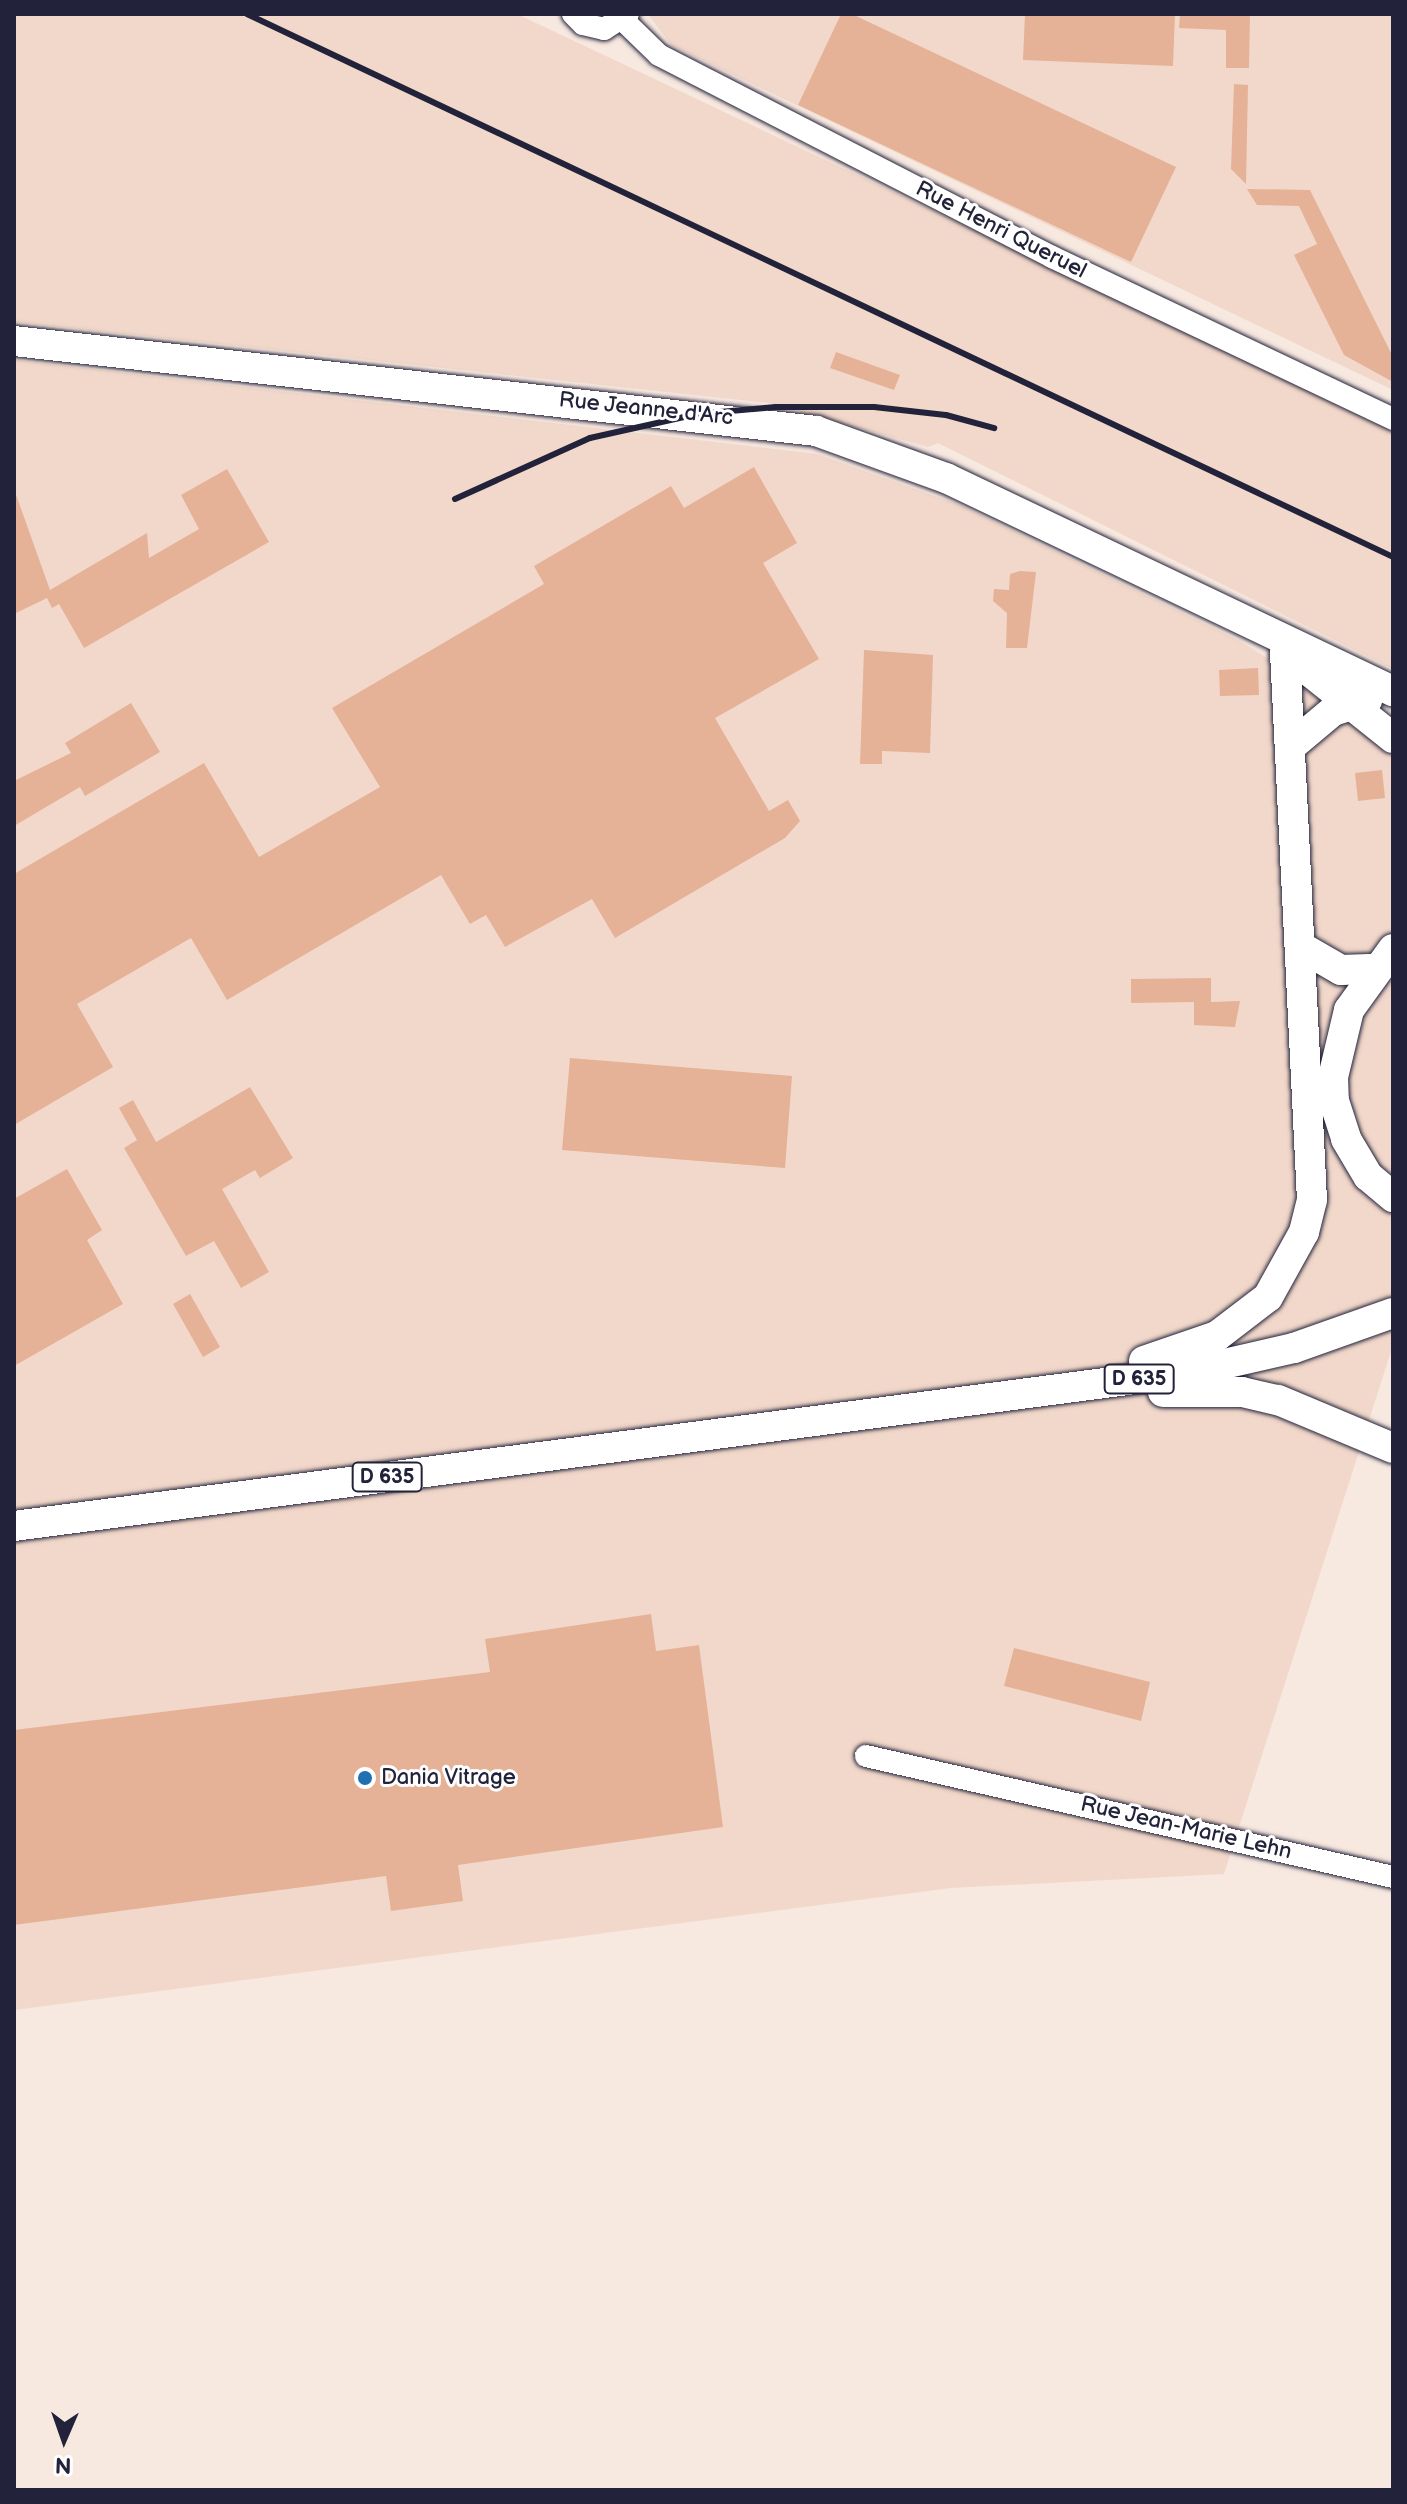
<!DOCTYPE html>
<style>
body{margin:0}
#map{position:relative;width:1407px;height:2504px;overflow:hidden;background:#f7e8e0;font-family:"Balsamiq Sans",sans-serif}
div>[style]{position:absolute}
.built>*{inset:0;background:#f2d8ca}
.building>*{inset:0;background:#e5b297}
.roads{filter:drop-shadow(0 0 2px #22223b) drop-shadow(0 0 2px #22223b)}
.minor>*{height:22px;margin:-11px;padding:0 11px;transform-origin:11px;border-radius:11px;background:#fff}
.major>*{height:30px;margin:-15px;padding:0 15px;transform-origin:15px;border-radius:15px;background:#fff}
.rail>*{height:6px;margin:-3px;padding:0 3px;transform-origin:3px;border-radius:3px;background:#22223b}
.dots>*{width:22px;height:22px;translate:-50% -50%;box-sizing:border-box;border:4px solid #fff;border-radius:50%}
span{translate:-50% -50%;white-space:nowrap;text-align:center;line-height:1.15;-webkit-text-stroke:6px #fff;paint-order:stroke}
.shield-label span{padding:2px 6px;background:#fff;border:2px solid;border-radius:6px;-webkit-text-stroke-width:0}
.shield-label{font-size:20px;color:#22223b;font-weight:700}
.street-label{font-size:22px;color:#22223b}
.poi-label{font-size:22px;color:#22223b}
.left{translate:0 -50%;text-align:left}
.frame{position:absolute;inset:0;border:16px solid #22223b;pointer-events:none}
.north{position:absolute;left:24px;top:2400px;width:80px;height:80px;-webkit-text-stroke:6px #fff;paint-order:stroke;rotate:182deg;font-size:22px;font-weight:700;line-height:32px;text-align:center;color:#22223b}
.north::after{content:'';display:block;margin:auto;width:28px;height:36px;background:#22223b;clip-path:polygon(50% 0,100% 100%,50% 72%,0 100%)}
</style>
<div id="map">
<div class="built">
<i style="clip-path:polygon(14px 14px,517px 14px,1206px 340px,1393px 429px,1393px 669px,938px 443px,928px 447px,769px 403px,14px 322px)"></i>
<i style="clip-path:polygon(648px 14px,1393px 14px,1393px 390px,671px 45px)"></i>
<i style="clip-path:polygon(14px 360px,817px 454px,960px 505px,1240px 641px,1393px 738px,1393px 1345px,1224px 1874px,951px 1888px,14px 2010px)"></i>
</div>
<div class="building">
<i style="clip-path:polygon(841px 14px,854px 15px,1176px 167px,1131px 262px,798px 105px)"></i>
<i style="clip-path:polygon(1025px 14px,1175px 14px,1173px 66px,1023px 60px)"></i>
<i style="clip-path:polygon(1180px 14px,1250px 14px,1249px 68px,1226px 68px,1226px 30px,1179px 28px)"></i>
<i style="clip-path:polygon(1234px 84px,1248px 85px,1246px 184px,1231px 169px)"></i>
<i style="clip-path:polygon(1247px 189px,1310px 190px,1393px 357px,1393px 382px,1344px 355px,1294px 255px,1317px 244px,1299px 206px,1257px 205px)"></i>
<i style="clip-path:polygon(836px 352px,900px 375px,894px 390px,830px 368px)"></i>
<i style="clip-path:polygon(754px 467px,797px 543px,763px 563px,819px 659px,715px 718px,769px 811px,788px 800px,800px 821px,785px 838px,615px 938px,592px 899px,505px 947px,486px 915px,470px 924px,441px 875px,227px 1000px,191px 938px,77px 1004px,113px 1067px,14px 1125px,14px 874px,204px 763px,259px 857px,380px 787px,332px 708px,544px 584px,534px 566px,671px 486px,684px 508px)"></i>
<i style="clip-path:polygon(227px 469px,269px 542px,84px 648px,59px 604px,52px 608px,47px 598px,14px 614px,14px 489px,50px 590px,147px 533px,149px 558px,199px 529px,181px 495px)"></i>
<i style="clip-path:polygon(1020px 571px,1036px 572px,1027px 648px,1006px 648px,1007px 613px,993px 601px,994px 589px,1009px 590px,1010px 574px)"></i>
<i style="clip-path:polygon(864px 650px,933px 655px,930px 753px,882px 751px,882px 764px,860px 764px)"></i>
<i style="clip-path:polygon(1258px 668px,1259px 695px,1220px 696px,1219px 670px)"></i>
<i style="clip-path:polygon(131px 703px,160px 752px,85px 796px,80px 787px,14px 826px,14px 781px,71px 753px,65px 743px)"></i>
<i style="clip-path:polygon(1382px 770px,1385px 798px,1358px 801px,1355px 773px)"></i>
<i style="clip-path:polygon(1211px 978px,1211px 1002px,1240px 1001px,1235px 1027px,1194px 1025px,1194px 1002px,1131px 1003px,1131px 979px)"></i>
<i style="clip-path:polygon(570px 1058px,792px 1076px,785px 1168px,562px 1150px)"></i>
<i style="clip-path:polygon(250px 1087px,293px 1158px,260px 1178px,255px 1170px,222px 1189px,269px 1272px,241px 1288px,214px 1241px,186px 1256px,124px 1148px,137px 1140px,119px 1108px,133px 1100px,156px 1142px)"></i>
<i style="clip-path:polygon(67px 1169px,102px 1230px,87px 1240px,123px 1304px,14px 1366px,14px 1199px)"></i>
<i style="clip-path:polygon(190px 1294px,220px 1347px,203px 1357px,173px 1304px)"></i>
<i style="clip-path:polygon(651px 1614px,656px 1651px,699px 1645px,723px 1827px,458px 1865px,463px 1901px,391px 1911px,386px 1876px,14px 1925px,14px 1730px,490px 1672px,485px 1639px)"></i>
<i style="clip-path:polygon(1014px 1648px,1150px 1682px,1141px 1721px,1004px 1686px)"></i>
</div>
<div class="roads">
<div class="minor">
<i style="left:573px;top:14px;width:14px;rotate:45deg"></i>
<i style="left:583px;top:24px;width:22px;rotate:13deg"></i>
<i style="left:604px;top:29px;width:28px;rotate:-32deg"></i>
<i style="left:623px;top:20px;width:50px;rotate:44.2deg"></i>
<i style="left:659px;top:55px;width:442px;rotate:27.2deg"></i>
<i style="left:1052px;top:257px;width:378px;rotate:25.4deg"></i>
<i style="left:866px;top:1756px;width:541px;rotate:12.93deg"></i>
</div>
<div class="major">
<i style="left:14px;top:341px;width:807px;rotate:6.4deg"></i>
<i style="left:816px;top:431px;width:138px;rotate:19.9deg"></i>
<i style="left:946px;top:478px;width:495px;rotate:25.5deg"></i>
<i style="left:1289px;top:655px;width:133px;rotate:38.6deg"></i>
<i style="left:1290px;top:747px;width:56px;rotate:-39.9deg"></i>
<i style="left:1333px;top:711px;width:36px;rotate:-18deg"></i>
<i style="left:1301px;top:947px;width:46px;rotate:29.9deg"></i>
<i style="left:1341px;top:970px;width:35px;rotate:-2deg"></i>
<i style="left:1393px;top:949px;width:75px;rotate:125.8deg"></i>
<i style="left:1349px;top:1010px;width:69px;rotate:103.4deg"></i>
<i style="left:1333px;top:1077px;width:24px;rotate:88deg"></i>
<i style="left:1334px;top:1101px;width:40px;rotate:72deg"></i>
<i style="left:1346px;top:1139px;width:43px;rotate:59.3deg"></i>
<i style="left:1368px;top:1176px;width:33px;rotate:40deg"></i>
<i style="left:1144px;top:1361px;width:77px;rotate:-18.9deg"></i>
<i style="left:1217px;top:1336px;width:64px;rotate:-37.4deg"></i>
<i style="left:1268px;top:1297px;width:74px;rotate:-61deg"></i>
<i style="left:1304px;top:1232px;width:33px;rotate:-76deg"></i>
<i style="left:1312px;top:1200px;width:550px;rotate:-92.82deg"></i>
<i style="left:1163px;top:1392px;width:79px"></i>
<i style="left:1242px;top:1392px;width:37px;rotate:13deg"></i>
<i style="left:1278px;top:1400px;width:125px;rotate:22.7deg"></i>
<i style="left:14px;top:1526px;width:1185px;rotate:-7.47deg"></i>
<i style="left:1189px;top:1372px;width:108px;rotate:-12.9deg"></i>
<i style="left:1294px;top:1348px;width:105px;rotate:-19.5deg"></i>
</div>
</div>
<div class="rail">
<i style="left:247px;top:14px;width:1268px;rotate:25.35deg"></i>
<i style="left:455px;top:499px;width:148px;rotate:-24.3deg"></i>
<i style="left:590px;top:438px;width:110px;rotate:-12.6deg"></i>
<i style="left:697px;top:414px;width:79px;rotate:-5.1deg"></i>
<i style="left:776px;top:407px;width:98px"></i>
<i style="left:874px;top:407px;width:72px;rotate:6.3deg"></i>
<i style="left:946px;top:415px;width:50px;rotate:15.2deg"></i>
</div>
<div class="dots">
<i style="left:365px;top:1778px;background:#1f6fb2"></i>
</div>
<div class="shield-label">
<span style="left:1139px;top:1379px">D 635</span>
<span style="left:387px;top:1477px">D 635</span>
</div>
<div class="street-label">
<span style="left:1001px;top:230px;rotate:27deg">Rue Henri Queruel</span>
<span style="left:646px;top:409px;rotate:6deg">Rue Jeanne d'Arc</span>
<span style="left:1186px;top:1828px;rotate:13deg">Rue Jean-Marie Lehn</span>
</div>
<div class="poi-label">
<span class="left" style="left:381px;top:1778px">Dania Vitrage</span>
</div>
<div class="frame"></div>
<div class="north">N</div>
</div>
